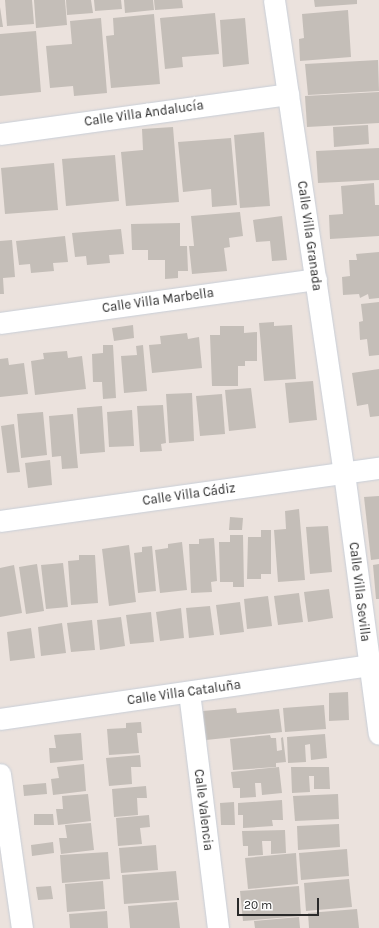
<!DOCTYPE html>
<meta charset="utf-8">
<style>
body{margin:0}
#map{position:relative;width:379px;height:928px;overflow:hidden;background:#ebe2dd;font-family:Karla,sans-serif}
div>[style]{position:absolute}
.building>*{inset:0;background:#c4beb8}
.roads{filter:drop-shadow(0 0 1px #c8ced7) drop-shadow(0 0 1px #c8ced7)}
.street>*{height:21px;margin:-10.5px;padding:0 10.5px;transform-origin:10.5px;border-radius:10.5px;background:#fff}
span{translate:-50% -50%;white-space:nowrap;text-align:center;line-height:1.15;-webkit-text-stroke:4px #fff;paint-order:stroke}
.street-label{font-size:13px;color:#2a2a2a}
.scale{position:absolute;left:237px;top:898px;width:82px;height:18px;box-sizing:border-box;border:2px solid #2a2a2a;border-top:0;padding-left:5px;font-size:12px;line-height:14px;white-space:nowrap;color:#2a2a2a;-webkit-text-stroke:3px #fff;paint-order:stroke}
</style>
<div id="map">
<div class="building">
<i style="clip-path:polygon(5px 0,32px 0,34px 24px,7px 26px)"></i>
<i style="clip-path:polygon(34px 0,65px 0,67px 25px,36px 28px)"></i>
<i style="clip-path:polygon(66px 0,91px 0,93px 13px,67px 15px)"></i>
<i style="clip-path:polygon(94px 0,121px 0,122px 9px,95px 11px)"></i>
<i style="clip-path:polygon(124px 0,153px 0,154px 10px,125px 13px)"></i>
<i style="clip-path:polygon(154px 0,182px 0,183px 8px,155px 10px)"></i>
<i style="clip-path:polygon(314px 0,357px 0,357px 4px,315px 7px)"></i>
<i style="clip-path:polygon(0 7px,3px 27px,0 27px)"></i>
<i style="clip-path:polygon(348px 10px,351px 57px,300px 61px,299px 39px,304px 38px,302px 14px)"></i>
<i style="clip-path:polygon(215px 13px,219px 54px,182px 57px,183px 67px,165px 69px,160px 18px)"></i>
<i style="clip-path:polygon(154px 14px,160px 84px,111px 88px,106px 36px,114px 35px,113px 18px)"></i>
<i style="clip-path:polygon(101px 18px,107px 93px,74px 96px,73px 86px,50px 88px,46px 46px,72px 44px,70px 21px)"></i>
<i style="clip-path:polygon(245px 18px,249px 64px,223px 67px,220px 20px)"></i>
<i style="clip-path:polygon(36px 31px,41px 92px,0 96px,0 34px)"></i>
<i style="clip-path:polygon(378px 60px,379px 91px,308px 95px,305px 64px)"></i>
<i style="clip-path:polygon(379px 92px,379px 123px,307px 127px,305px 96px)"></i>
<i style="clip-path:polygon(368px 125px,369px 144px,334px 147px,333px 127px)"></i>
<i style="clip-path:polygon(173px 127px,179px 202px,126px 206px,121px 152px,143px 150px,142px 129px)"></i>
<i style="clip-path:polygon(264px 132px,270px 206px,240px 208px,234px 135px)"></i>
<i style="clip-path:polygon(231px 138px,237px 205px,212px 207px,211px 189px,183px 192px,178px 142px)"></i>
<i style="clip-path:polygon(379px 148px,379px 180px,318px 183px,316px 151px)"></i>
<i style="clip-path:polygon(115px 155px,119px 201px,66px 206px,62px 159px)"></i>
<i style="clip-path:polygon(54px 163px,58px 210px,5px 214px,1px 168px)"></i>
<i style="clip-path:polygon(374px 183px,375px 205px,379px 205px,379px 236px,330px 239px,329px 215px,343px 214px,341px 186px)"></i>
<i style="clip-path:polygon(240px 212px,243px 236px,229px 238px,230px 247px,224px 248px,227px 271px,192px 274px,189px 246px,194px 246px,191px 216px)"></i>
<i style="clip-path:polygon(282px 216px,287px 260px,272px 261px,270px 241px,256px 242px,253px 220px)"></i>
<i style="clip-path:polygon(180px 223px,180px 246px,187px 246px,188px 271px,178px 271px,178px 278px,165px 279px,165px 260px,148px 260px,148px 250px,132px 250px,131px 224px)"></i>
<i style="clip-path:polygon(121px 229px,124px 254px,109px 255px,110px 263px,87px 265px,86px 256px,75px 257px,72px 233px)"></i>
<i style="clip-path:polygon(65px 236px,68px 262px,53px 263px,54px 271px,31px 273px,30px 264px,19px 265px,16px 241px)"></i>
<i style="clip-path:polygon(12px 240px,15px 277px,3px 278px,4px 294px,0 294px,0 241px)"></i>
<i style="clip-path:polygon(379px 252px,379px 298px,369px 299px,368px 294px,360px 298px,359px 294px,343px 295px,342px 277px,350px 276px,349px 260px,357px 260px,356px 254px)"></i>
<i style="clip-path:polygon(379px 302px,379px 355px,369px 356px,367px 339px,360px 340px,359px 322px,363px 321px,361px 304px)"></i>
<i style="clip-path:polygon(274px 322px,274px 326px,292px 325px,296px 379px,264px 381px,259px 323px)"></i>
<i style="clip-path:polygon(133px 325px,134px 338px,114px 341px,112px 328px)"></i>
<i style="clip-path:polygon(220px 326px,244px 326px,244px 333px,257px 332px,257px 361px,245px 361px,245px 366px,238px 366px,238px 386px,212px 386px,210px 335px,220px 335px)"></i>
<i style="clip-path:polygon(187px 333px,188px 339px,199px 337px,202px 368px,152px 373px,149px 345px,161px 344px,160px 336px)"></i>
<i style="clip-path:polygon(103px 345px,113px 345px,116px 398px,103px 399px,102px 382px,93px 382px,92px 354px,103px 353px)"></i>
<i style="clip-path:polygon(143px 345px,147px 391px,124px 393px,121px 356px,137px 355px,136px 346px)"></i>
<i style="clip-path:polygon(67px 351px,68px 358px,82px 356px,86px 389px,35px 395px,31px 361px,44px 359px,43px 353px)"></i>
<i style="clip-path:polygon(8px 358px,9px 365px,24px 363px,28px 394px,0 397px,0 359px)"></i>
<i style="clip-path:polygon(379px 369px,379px 416px,370px 417px,368px 404px,357px 406px,352px 373px)"></i>
<i style="clip-path:polygon(313px 381px,317px 420px,289px 423px,285px 383px)"></i>
<i style="clip-path:polygon(251px 388px,256px 428px,229px 431px,225px 390px)"></i>
<i style="clip-path:polygon(192px 393px,194px 441px,169px 443px,166px 394px)"></i>
<i style="clip-path:polygon(222px 394px,225px 434px,200px 436px,196px 396px)"></i>
<i style="clip-path:polygon(163px 405px,166px 443px,161px 444px,162px 451px,140px 452px,137px 406px)"></i>
<i style="clip-path:polygon(102px 406px,105px 452px,80px 454px,77px 408px)"></i>
<i style="clip-path:polygon(132px 410px,134px 446px,109px 447px,107px 412px)"></i>
<i style="clip-path:polygon(43px 412px,47px 455px,21px 458px,17px 414px)"></i>
<i style="clip-path:polygon(73px 414px,78px 468px,62px 469px,61px 456px,52px 457px,49px 416px)"></i>
<i style="clip-path:polygon(14px 424px,20px 472px,7px 473px,1px 426px)"></i>
<i style="clip-path:polygon(50px 460px,52px 485px,28px 488px,25px 463px)"></i>
<i style="clip-path:polygon(379px 496px,379px 559px,371px 560px,364px 497px)"></i>
<i style="clip-path:polygon(299px 509px,305px 580px,278px 582px,274px 530px,286px 529px,285px 511px)"></i>
<i style="clip-path:polygon(230px 517px,243px 518px,242px 530px,229px 530px)"></i>
<i style="clip-path:polygon(328px 526px,332px 572px,310px 574px,306px 527px)"></i>
<i style="clip-path:polygon(261px 530px,271px 530px,271px 574px,261px 574px,261px 579px,247px 579px,248px 537px,261px 537px)"></i>
<i style="clip-path:polygon(230px 535px,243px 535px,244px 587px,233px 587px,233px 582px,220px 582px,219px 542px,230px 542px)"></i>
<i style="clip-path:polygon(214px 538px,217px 581px,211px 582px,212px 592px,191px 593px,189px 544px,199px 544px,199px 539px)"></i>
<i style="clip-path:polygon(182px 542px,187px 590px,160px 593px,155px 550px,168px 548px,168px 544px)"></i>
<i style="clip-path:polygon(129px 545px,136px 602px,109px 606px,102px 549px)"></i>
<i style="clip-path:polygon(152px 546px,156px 591px,138px 593px,134px 553px,142px 552px,142px 547px)"></i>
<i style="clip-path:polygon(79px 555px,95px 555px,98px 603px,71px 605px,68px 561px,79px 560px)"></i>
<i style="clip-path:polygon(63px 563px,68px 607px,46px 609px,41px 565px)"></i>
<i style="clip-path:polygon(37px 564px,44px 611px,26px 614px,19px 567px)"></i>
<i style="clip-path:polygon(379px 564px,379px 599px,376px 599px,373px 565px)"></i>
<i style="clip-path:polygon(14px 565px,22px 613px,0 617px,0 568px)"></i>
<i style="clip-path:polygon(329px 589px,333px 618px,308px 622px,304px 592px)"></i>
<i style="clip-path:polygon(299px 593px,303px 622px,278px 625px,274px 596px)"></i>
<i style="clip-path:polygon(268px 596px,272px 626px,247px 629px,244px 599px)"></i>
<i style="clip-path:polygon(240px 602px,244px 632px,220px 635px,216px 605px)"></i>
<i style="clip-path:polygon(210px 606px,214px 635px,189px 638px,186px 608px)"></i>
<i style="clip-path:polygon(181px 608px,184px 638px,160px 641px,156px 612px)"></i>
<i style="clip-path:polygon(151px 612px,154px 642px,130px 644px,126px 615px)"></i>
<i style="clip-path:polygon(121px 617px,125px 646px,100px 650px,97px 620px)"></i>
<i style="clip-path:polygon(92px 620px,95px 650px,71px 652px,67px 623px)"></i>
<i style="clip-path:polygon(62px 623px,66px 653px,41px 656px,38px 627px)"></i>
<i style="clip-path:polygon(31px 628px,35px 658px,10px 661px,7px 632px)"></i>
<i style="clip-path:polygon(348px 692px,349px 720px,329px 721px,329px 693px)"></i>
<i style="clip-path:polygon(324px 705px,326px 729px,285px 732px,283px 708px)"></i>
<i style="clip-path:polygon(236px 708px,237px 713px,279px 709px,282px 732px,206px 740px,203px 711px)"></i>
<i style="clip-path:polygon(141px 722px,142px 733px,137px 733px,139px 753px,109px 755px,107px 729px,126px 728px,126px 723px)"></i>
<i style="clip-path:polygon(81px 733px,83px 760px,50px 763px,49px 748px,56px 748px,54px 735px)"></i>
<i style="clip-path:polygon(325px 734px,327px 758px,311px 760px,310px 744px,305px 745px,306px 762px,288px 763px,287px 737px)"></i>
<i style="clip-path:polygon(270px 735px,271px 738px,276px 738px,277px 751px,282px 750px,281px 738px,283px 737px,286px 762px,276px 763px,276px 767px,233px 770px,230px 739px)"></i>
<i style="clip-path:polygon(140px 755px,141px 767px,131px 767px,132px 784px,109px 786px,106px 758px)"></i>
<i style="clip-path:polygon(84px 764px,86px 791px,53px 795px,51px 779px,59px 778px,57px 767px)"></i>
<i style="clip-path:polygon(279px 767px,282px 793px,262px 795px,261px 783px,255px 783px,256px 797px,240px 798px,240px 788px,233px 788px,231px 772px)"></i>
<i style="clip-path:polygon(291px 767px,329px 767px,330px 789px,314px 789px,314px 776px,309px 776px,310px 792px,292px 793px)"></i>
<i style="clip-path:polygon(46px 783px,47px 794px,24px 796px,23px 785px)"></i>
<i style="clip-path:polygon(146px 786px,147px 798px,137px 798px,138px 815px,114px 817px,112px 789px)"></i>
<i style="clip-path:polygon(88px 794px,91px 821px,58px 825px,56px 809px,63px 809px,62px 796px)"></i>
<i style="clip-path:polygon(338px 794px,339px 819px,295px 821px,293px 796px)"></i>
<i style="clip-path:polygon(282px 800px,283px 820px,272px 820px,273px 826px,243px 828px,243px 815px,238px 815px,238px 803px)"></i>
<i style="clip-path:polygon(234px 802px,235px 825px,221px 825px,220px 803px)"></i>
<i style="clip-path:polygon(34px 814px,53px 814px,54px 825px,34px 825px)"></i>
<i style="clip-path:polygon(149px 815px,150px 827px,140px 828px,142px 844px,118px 846px,116px 818px)"></i>
<i style="clip-path:polygon(91px 823px,94px 850px,61px 854px,59px 838px,67px 838px,65px 825px)"></i>
<i style="clip-path:polygon(339px 824px,340px 847px,298px 850px,297px 826px)"></i>
<i style="clip-path:polygon(285px 830px,286px 853px,271px 854px,271px 841px,262px 841px,263px 855px,248px 856px,248px 846px,243px 846px,242px 831px)"></i>
<i style="clip-path:polygon(53px 842px,54px 853px,32px 856px,31px 845px)"></i>
<i style="clip-path:polygon(156px 845px,158px 870px,121px 873px,119px 848px)"></i>
<i style="clip-path:polygon(347px 849px,349px 876px,301px 880px,299px 853px)"></i>
<i style="clip-path:polygon(108px 852px,110px 879px,62px 883px,60px 855px)"></i>
<i style="clip-path:polygon(296px 853px,298px 884px,248px 889px,245px 858px)"></i>
<i style="clip-path:polygon(176px 871px,179px 900px,124px 904px,122px 875px)"></i>
<i style="clip-path:polygon(349px 879px,352px 907px,306px 911px,304px 883px)"></i>
<i style="clip-path:polygon(103px 881px,105px 909px,67px 912px,65px 884px)"></i>
<i style="clip-path:polygon(51px 886px,53px 899px,38px 900px,36px 887px)"></i>
<i style="clip-path:polygon(299px 886px,301px 916px,243px 921px,240px 891px)"></i>
<i style="clip-path:polygon(177px 902px,180px 928px,130px 928px,128px 906px)"></i>
<i style="clip-path:polygon(357px 909px,359px 928px,309px 928px,308px 913px)"></i>
<i style="clip-path:polygon(107px 911px,108px 928px,70px 928px,69px 914px)"></i>
<i style="clip-path:polygon(299px 917px,300px 928px,255px 928px,254px 921px)"></i>
</div>
<div class="roads">
<div class="street">
<i style="left:274px;top:0;width:478px;rotate:81.6deg"></i>
<i style="left:344px;top:473px;width:263px;rotate:82.4deg"></i>
<i style="left:0;top:134px;width:291px;rotate:-7.9deg"></i>
<i style="left:0;top:323px;width:319px;rotate:-7.9deg"></i>
<i style="left:0;top:521px;width:383px;rotate:-8deg"></i>
<i style="left:189px;top:692px;width:238px;rotate:83deg"></i>
<i style="left:0;top:719px;width:373px;rotate:-8.3deg"></i>
<i style="left:0;top:774px;width:156px;rotate:81.9deg"></i>
</div>
</div>
<div class="street-label">
<span style="left:144px;top:114px;rotate:-8deg">Calle Villa Andalucía</span>
<span style="left:309px;top:236px;rotate:82deg">Calle Villa Granada</span>
<span style="left:158px;top:301px;rotate:-8deg">Calle Villa Marbella</span>
<span style="left:189px;top:495px;rotate:-8deg">Calle Villa Cádiz</span>
<span style="left:359px;top:592px;rotate:83deg">Calle Villa Sevilla</span>
<span style="left:184px;top:693px;rotate:-8deg">Calle Villa Cataluña</span>
<span style="left:203px;top:810px;rotate:83deg">Calle Valencia</span>
</div>
<div class="scale">20 m</div>
</div>
